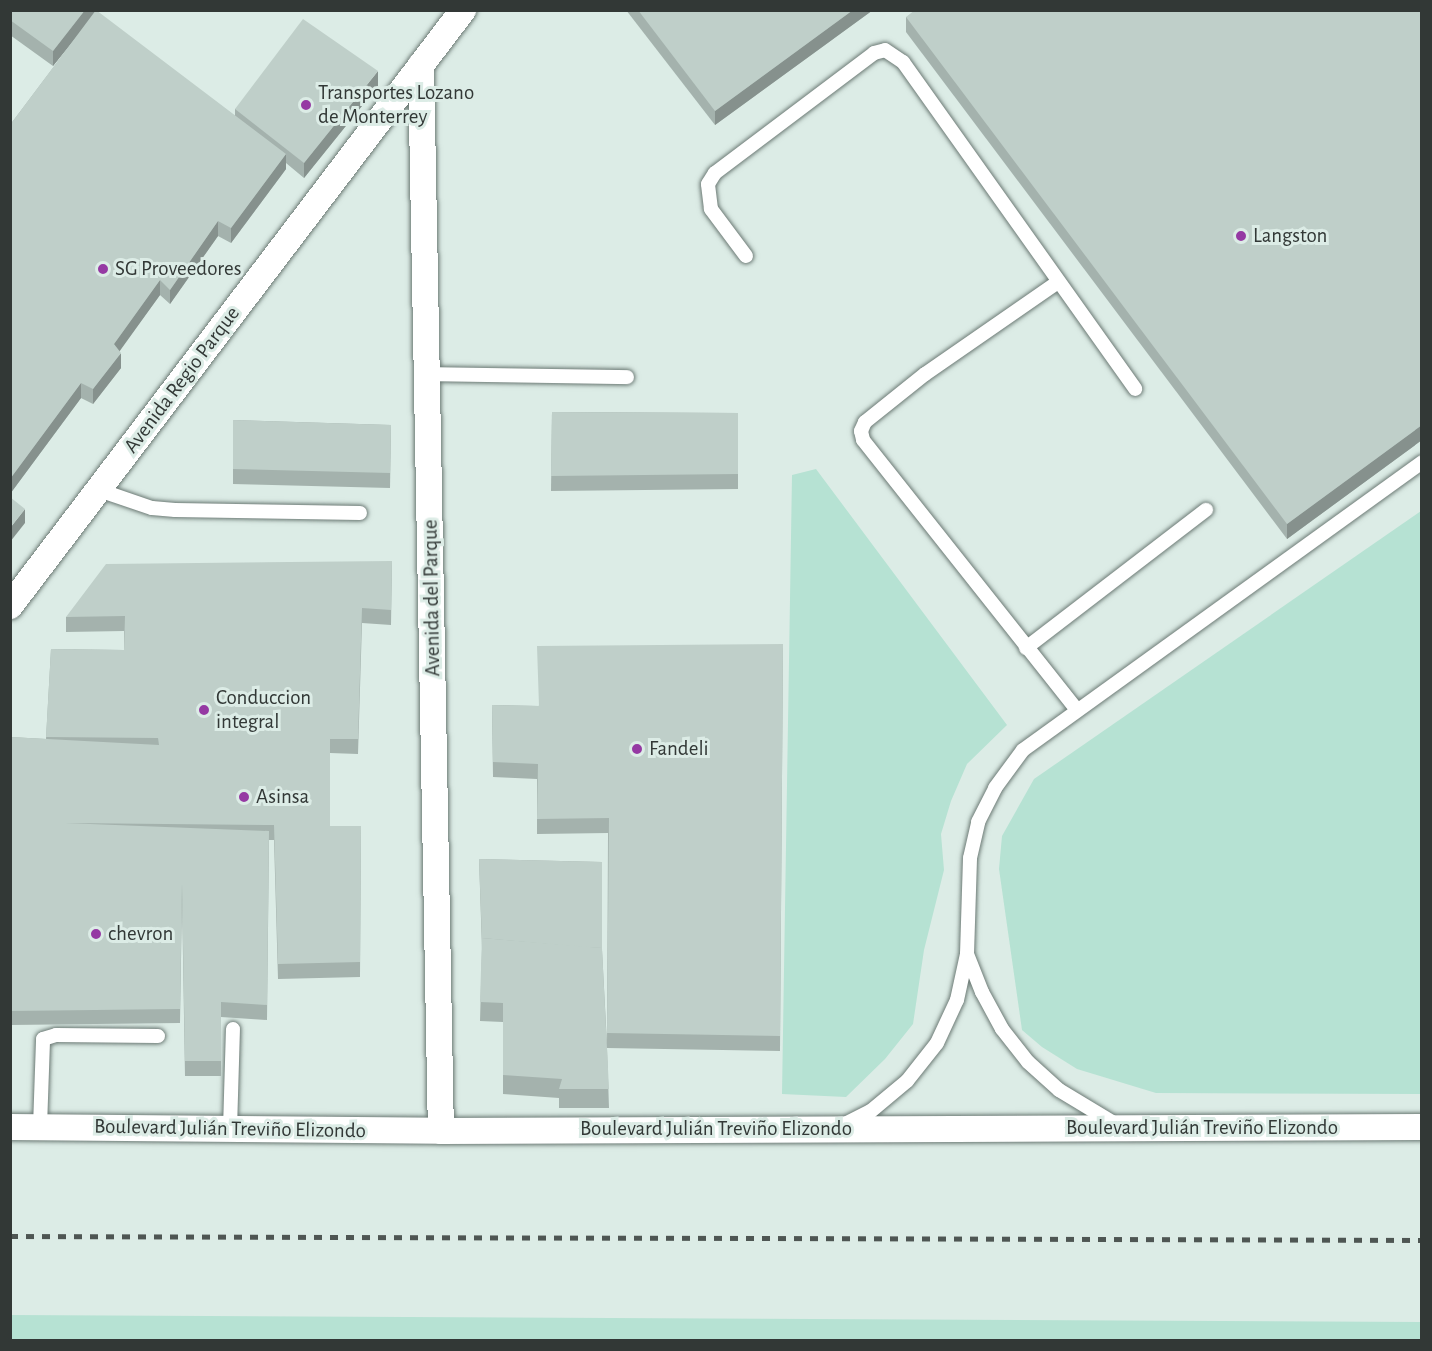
<!DOCTYPE html>
<meta charset="utf-8">
<style>
body{margin:0}
#map{position:relative;width:1432px;height:1351px;overflow:hidden;background:#dcece6;font-family:"Alegreya Sans",sans-serif}
div>[style]{position:absolute}
.green>*{inset:0;background:#b6e2d3}
.roads{filter:drop-shadow(0 0 2px #6c7a75) drop-shadow(0 0 2px #6c7a75)}
.service>*{height:14px;margin:-7px;padding:0 7px;transform-origin:7px;border-radius:7px;background:#fff}
.minor>*{height:26px;margin:-13px;padding:0 13px;transform-origin:13px;border-radius:13px;background:#fff}
.rail>*{height:4.5px;margin-top:-2.25px;transform-origin:0;background:repeating-linear-gradient(90deg,#4e5653 0 8px,transparent 0 16px)}
.wall>*{inset:0;background:#a4b2ad}
.shaded-wall>*{inset:0;background:#86918d}
.building>*{inset:0;background:#bfcfc9}
.dots>*{width:16px;height:16px;translate:-50% -50%;box-sizing:border-box;border:3px solid #dcece6;border-radius:50%}
span{translate:-50% -50%;white-space:nowrap;text-align:center;line-height:1.15;-webkit-text-stroke:6px #dcece6;paint-order:stroke}
.poi-label{font-size:21px;color:#323836}
.left{translate:0 -50%;text-align:left}
.street-label{font-size:21px;color:#323836}
.frame{position:absolute;inset:0;border:12px solid #323836;pointer-events:none}
</style>
<div id="map">
<div class="green">
<i style="clip-path:polygon(816px 469px,1007px 725px,967px 764px,951px 801px,941px 834px,944px 870px,924px 950px,913px 1024px,885px 1059px,846px 1097px,782px 1094px,792px 475px)"></i>
<i style="clip-path:polygon(1421px 511px,1421px 1094px,1156px 1093px,1077px 1069px,1042px 1047px,1022px 1030px,999px 869px,1002px 836px,1034px 779px)"></i>
<i style="clip-path:polygon(11px 1315px,1421px 1322px,1422px 1340px,11px 1340px)"></i>
</div>
<div class="roads">
<div class="service">
<i style="left:746px;top:256px;width:59px;rotate:-126.7deg"></i>
<i style="left:711px;top:209px;width:25px;rotate:-97deg"></i>
<i style="left:708px;top:184px;width:13px;rotate:-58deg"></i>
<i style="left:715px;top:173px;width:199px;rotate:-37deg"></i>
<i style="left:874px;top:53px;width:11px;rotate:-15deg"></i>
<i style="left:885px;top:50px;width:22px;rotate:34deg"></i>
<i style="left:903px;top:62px;width:401px;rotate:54.6deg"></i>
<i style="left:1058px;top:282px;width:162px;rotate:145.3deg"></i>
<i style="left:925px;top:374px;width:77px;rotate:141.3deg"></i>
<i style="left:865px;top:422px;width:10px;rotate:114deg"></i>
<i style="left:861px;top:431px;width:9px;rotate:77deg"></i>
<i style="left:863px;top:440px;width:345px;rotate:51.6deg"></i>
<i style="left:428px;top:374px;width:199px;rotate:0.9deg"></i>
<i style="left:99px;top:490px;width:56px;rotate:18.8deg"></i>
<i style="left:152px;top:508px;width:23px;rotate:5deg"></i>
<i style="left:175px;top:510px;width:185px;rotate:0.9deg"></i>
<i style="left:1026px;top:648px;width:227px;rotate:-37.5deg"></i>
<i style="left:967px;top:954px;width:41px;rotate:68.5deg"></i>
<i style="left:982px;top:992px;width:42px;rotate:61.6deg"></i>
<i style="left:1002px;top:1029px;width:42px;rotate:51.8deg"></i>
<i style="left:1028px;top:1062px;width:42px;rotate:42.1deg"></i>
<i style="left:1059px;top:1090px;width:62px;rotate:31.1deg"></i>
<i style="left:843px;top:1125px;width:31px;rotate:-27deg"></i>
<i style="left:871px;top:1111px;width:47px;rotate:-39.8deg"></i>
<i style="left:907px;top:1081px;width:48px;rotate:-51.7deg"></i>
<i style="left:937px;top:1043px;width:47px;rotate:-65.1deg"></i>
<i style="left:957px;top:1000px;width:47px;rotate:-77.7deg"></i>
<i style="left:967px;top:954px;width:96px;rotate:-88.2deg"></i>
<i style="left:970px;top:858px;width:37px;rotate:-77deg"></i>
<i style="left:978px;top:822px;width:38px;rotate:-63deg"></i>
<i style="left:995px;top:788px;width:47px;rotate:-53.6deg"></i>
<i style="left:1023px;top:750px;width:492px;rotate:-35.8deg"></i>
<i style="left:40px;top:1127px;width:88px;rotate:-88deg"></i>
<i style="left:43px;top:1039px;width:14px;rotate:-17deg"></i>
<i style="left:56px;top:1035px;width:102px;rotate:0.6deg"></i>
<i style="left:230px;top:1129px;width:100px;rotate:-88.3deg"></i>
</div>
<div class="minor">
<i style="left:421px;top:65px;width:1066px;rotate:88.93deg"></i>
<i style="left:10px;top:606px;width:749px;rotate:-52.76deg"></i>
<i style="left:10px;top:1127px;width:431px;rotate:0.5deg"></i>
<i style="left:441px;top:1131px;width:981px;rotate:-0.23deg"></i>
</div>
</div>
<div class="rail">
<i style="left:10px;top:1236px;width:1412px;rotate:0.16deg"></i>
</div>
<div class="wall">
<i style="clip-path:polygon(10px 10px,95px 10px,95px 13px,235px 116px,235px 109px,378px 86px,304px 178px,286px 163px,286px 169px,231px 243px,218px 236px,170px 304px,160px 295px,119px 351px,121px 368px,93px 404px,81px 398px,10px 494px,10px 125px,80px 32px,53px 66px,10px 35px)"></i>
<i style="clip-path:polygon(626px 10px,873px 10px,715px 125px)"></i>
<i style="clip-path:polygon(1422px 10px,1422px 440px,1287px 539px,906px 32px,906px 17px)"></i>
<i style="clip-path:polygon(552px 412px,738px 413px,738px 489px,551px 491px)"></i>
<i style="clip-path:polygon(233px 420px,391px 425px,390px 488px,233px 484px)"></i>
<i style="clip-path:polygon(392px 561px,391px 625px,362px 623px,358px 754px,330px 753px,330px 826px,361px 826px,360px 977px,278px 979px,274px 840px,269px 840px,267px 1020px,221px 1017px,221px 1076px,185px 1076px,182px 898px,180px 1023px,10px 1025px,10px 737px,46px 739px,51px 649px,124px 650px,124px 631px,66px 632px,66px 617px)"></i>
<i style="clip-path:polygon(783px 644px,780px 1051px,607px 1048px,609px 1108px,559px 1108px,559px 1098px,503px 1094px,503px 1022px,480px 1021px,482px 949px,479px 859px,602px 862px,602px 950px,607px 1044px,608px 833px,537px 834px,537px 779px,493px 777px,492px 705px,538px 706px)"></i>
</div>
<div class="shaded-wall">
<i style="clip-path:polygon(85px 10px,95px 10px,95px 14px,53px 66px,53px 51px)"></i>
<i style="clip-path:polygon(853px 10px,873px 10px,715px 125px,715px 111px)"></i>
<i style="clip-path:polygon(378px 71px,378px 86px,304px 178px,304px 163px)"></i>
<i style="clip-path:polygon(286px 154px,286px 169px,231px 243px,231px 228px)"></i>
<i style="clip-path:polygon(218px 221px,218px 236px,170px 304px,170px 290px)"></i>
<i style="clip-path:polygon(160px 280px,160px 295px,114px 359px,114px 344px)"></i>
<i style="clip-path:polygon(121px 353px,121px 368px,93px 404px,93px 389px)"></i>
<i style="clip-path:polygon(81px 383px,81px 398px,10px 494px,10px 479px)"></i>
<i style="clip-path:polygon(1422px 425px,1422px 440px,1287px 539px,1287px 524px)"></i>
<i style="clip-path:polygon(25px 509px,25px 523px,10px 542px,10px 528px)"></i>
</div>
<div class="building">
<i style="clip-path:polygon(10px 10px,85px 10px,53px 51px,10px 20px)"></i>
<i style="clip-path:polygon(96px 10px,286px 154px,231px 228px,218px 221px,170px 290px,160px 280px,114px 344px,121px 353px,93px 389px,81px 383px,10px 479px,10px 125px)"></i>
<i style="clip-path:polygon(638px 10px,853px 10px,715px 111px)"></i>
<i style="clip-path:polygon(915px 10px,1422px 10px,1422px 425px,1287px 524px,906px 17px)"></i>
<i style="clip-path:polygon(303px 19px,378px 71px,304px 163px,235px 109px)"></i>
<i style="clip-path:polygon(552px 412px,738px 413px,738px 474px,551px 476px)"></i>
<i style="clip-path:polygon(233px 420px,391px 425px,390px 473px,233px 469px)"></i>
<i style="clip-path:polygon(10px 497px,25px 509px,10px 528px)"></i>
<i style="clip-path:polygon(392px 561px,391px 610px,362px 608px,358px 739px,330px 739px,330px 826px,361px 826px,360px 962px,278px 964px,274px 825px,65px 823px,269px 831px,267px 1005px,221px 1002px,221px 1061px,185px 1061px,182px 883px,180px 1009px,10px 1011px,10px 737px,159px 745px,158px 738px,46px 737px,51px 649px,124px 650px,125px 616px,66px 617px,106px 564px)"></i>
<i style="clip-path:polygon(783px 644px,780px 1036px,607px 1033px,609px 818px,537px 819px,538px 764px,493px 762px,492px 705px,539px 706px,537px 646px)"></i>
<i style="clip-path:polygon(479px 859px,602px 862px,602px 948px,581px 947px,482px 938px,482px 941px)"></i>
<i style="clip-path:polygon(482px 938px,602px 948px,609px 1089px,559px 1089px,562px 1079px,503px 1075px,503px 1003px,480px 1002px)"></i>
</div>
<div class="dots">
<i style="left:306px;top:105px;background:#9539a3"></i>
<i style="left:1241px;top:236px;background:#9539a3"></i>
<i style="left:103px;top:269px;background:#9539a3"></i>
<i style="left:204px;top:710px;background:#9539a3"></i>
<i style="left:637px;top:749px;background:#9539a3"></i>
<i style="left:244px;top:797px;background:#9539a3"></i>
<i style="left:96px;top:934px;background:#9539a3"></i>
</div>
<div class="poi-label">
<span class="left" style="left:318px;top:105px">Transportes Lozano<br>de Monterrey</span>
<span class="left" style="left:1253px;top:236px">Langston</span>
<span class="left" style="left:115px;top:269px">SG Proveedores</span>
<span class="left" style="left:216px;top:710px">Conduccion<br>integral</span>
<span class="left" style="left:649px;top:749px">Fandeli</span>
<span class="left" style="left:256px;top:797px">Asinsa</span>
<span class="left" style="left:108px;top:934px">chevron</span>
</div>
<div class="street-label">
<span style="left:182px;top:380px;rotate:-53deg">Avenida Regio Parque</span>
<span style="left:432px;top:598px;rotate:-91deg">Avenida del Parque</span>
<span style="left:1202px;top:1128px">Boulevard Julián Treviño Elizondo</span>
<span style="left:230px;top:1129px;rotate:1deg">Boulevard Julián Treviño Elizondo</span>
<span style="left:716px;top:1129px">Boulevard Julián Treviño Elizondo</span>
</div>
<div class="frame"></div>
</div>
